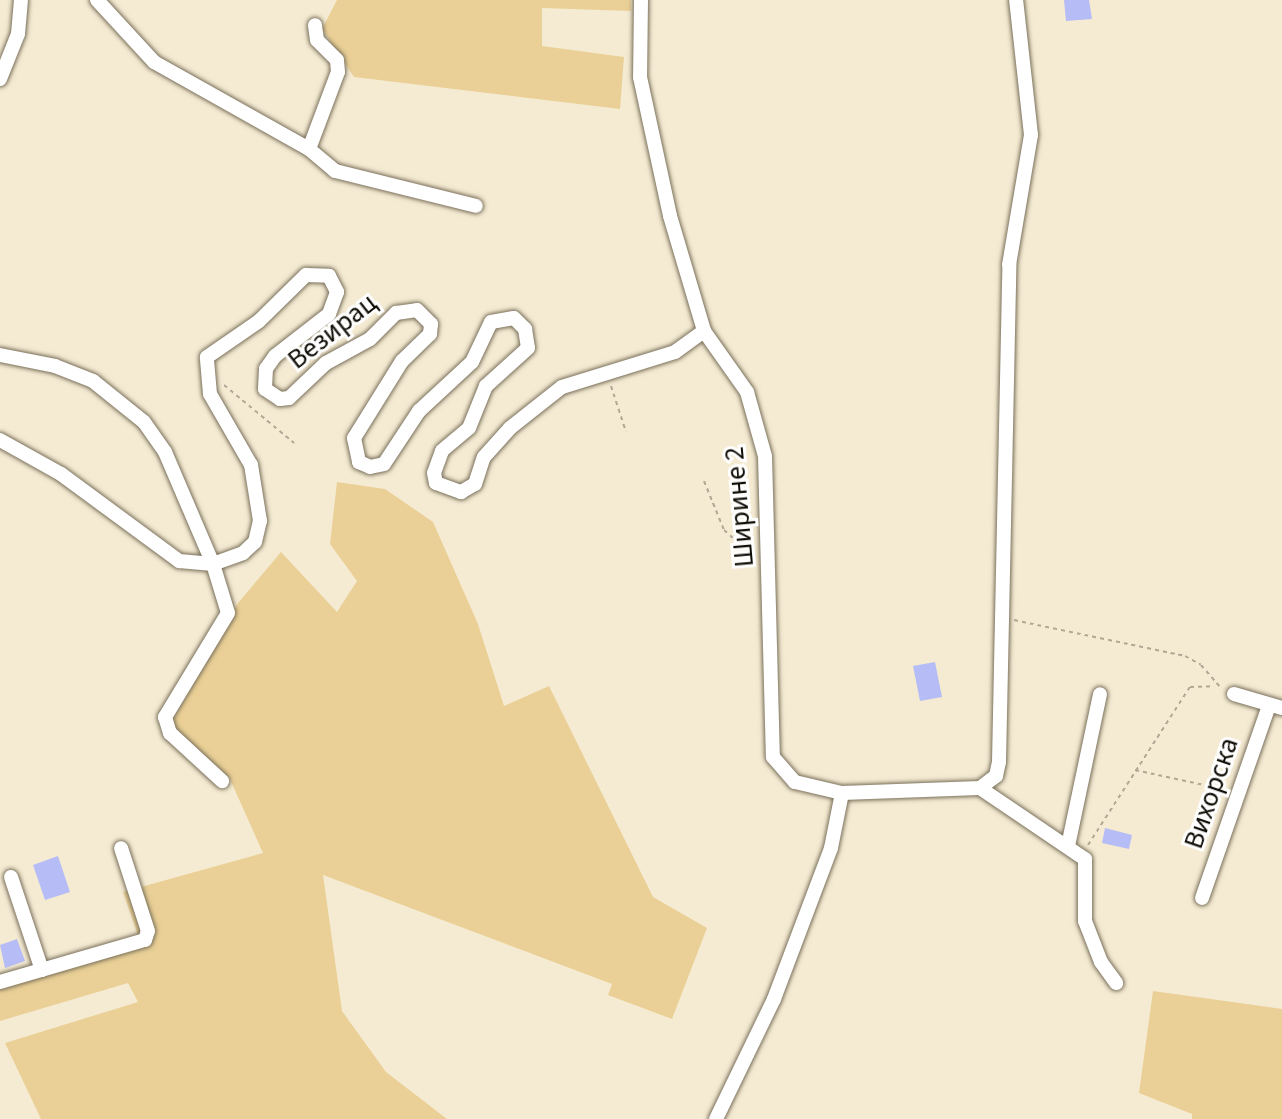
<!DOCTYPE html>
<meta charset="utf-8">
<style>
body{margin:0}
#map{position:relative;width:1282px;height:1119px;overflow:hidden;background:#f5ebd3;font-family:"Source Sans 3",sans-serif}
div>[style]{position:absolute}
.green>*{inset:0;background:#ead096}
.building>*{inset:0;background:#b6bcf6}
.path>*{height:2px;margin-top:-1px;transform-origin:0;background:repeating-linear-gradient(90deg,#afa895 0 4px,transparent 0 8px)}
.roads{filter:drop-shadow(0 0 2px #7a705b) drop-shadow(0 0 2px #7a705b)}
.minor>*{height:14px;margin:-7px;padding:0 7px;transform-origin:7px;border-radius:7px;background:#fff}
span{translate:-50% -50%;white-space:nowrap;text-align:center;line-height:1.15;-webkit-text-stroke:6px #fff;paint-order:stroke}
.street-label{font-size:28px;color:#100d06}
</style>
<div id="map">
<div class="green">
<i style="clip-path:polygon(337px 0,631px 0,631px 11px,542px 8px,542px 46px,624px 57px,620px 109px,354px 77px,322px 29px)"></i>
<i style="clip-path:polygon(337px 482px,385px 489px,433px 522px,478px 624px,504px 706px,549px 686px,653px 897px,707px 928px,672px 1019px,608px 995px,612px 984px,323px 875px,342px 1011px,386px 1072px,447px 1119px,41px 1119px,5px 1043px,138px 1002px,128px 983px,0 1021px,0 989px,142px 947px,123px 892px,263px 853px,229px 777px,169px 727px,238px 603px,281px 552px,337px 612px,357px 581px,330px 544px)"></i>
<i style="clip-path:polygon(1153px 991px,1282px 1009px,1282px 1119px,1192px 1119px,1192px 1114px,1139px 1093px)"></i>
</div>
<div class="building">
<i style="clip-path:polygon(1064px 0,1089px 0,1092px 19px,1066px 21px)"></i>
<i style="clip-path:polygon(935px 662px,942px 697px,920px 701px,913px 666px)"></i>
<i style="clip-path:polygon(1105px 828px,1132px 835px,1129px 849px,1102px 843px)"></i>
<i style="clip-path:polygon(58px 856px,70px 892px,45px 900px,33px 865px)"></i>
<i style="clip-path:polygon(17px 939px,25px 961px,5px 968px,0 945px)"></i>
</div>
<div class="path">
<i style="left:224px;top:385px;width:91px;rotate:39.6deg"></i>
<i style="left:611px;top:386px;width:48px;rotate:71.9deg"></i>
<i style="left:704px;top:481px;width:53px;rotate:67.8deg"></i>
<i style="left:724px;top:530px;width:15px;rotate:42deg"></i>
<i style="left:735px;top:540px;width:19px;rotate:12deg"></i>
<i style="left:1014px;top:620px;width:175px;rotate:11.9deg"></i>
<i style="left:1185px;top:656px;width:18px;rotate:29deg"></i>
<i style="left:1201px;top:665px;width:32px;rotate:49deg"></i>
<i style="left:1135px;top:770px;width:94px;rotate:12.3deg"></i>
<i style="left:1088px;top:845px;width:188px;rotate:-57.2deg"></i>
<i style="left:1190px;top:687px;width:24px;rotate:-2deg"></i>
</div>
<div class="roads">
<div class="minor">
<i style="left:97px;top:0;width:84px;rotate:47.4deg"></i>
<i style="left:154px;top:62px;width:178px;rotate:29.3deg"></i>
<i style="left:309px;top:149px;width:34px;rotate:40deg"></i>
<i style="left:335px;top:171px;width:145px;rotate:13.9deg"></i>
<i style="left:641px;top:0;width:77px;rotate:90.7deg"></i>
<i style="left:640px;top:77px;width:142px;rotate:77.8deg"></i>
<i style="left:670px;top:216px;width:120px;rotate:73.5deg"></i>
<i style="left:704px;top:331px;width:75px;rotate:54.8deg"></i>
<i style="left:747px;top:392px;width:66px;rotate:74.3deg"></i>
<i style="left:765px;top:456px;width:301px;rotate:88.5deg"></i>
<i style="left:773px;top:757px;width:33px;rotate:49deg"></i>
<i style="left:795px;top:782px;width:48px;rotate:13.2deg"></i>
<i style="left:842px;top:793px;width:138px;rotate:-2.1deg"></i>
<i style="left:980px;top:788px;width:20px;rotate:-37deg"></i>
<i style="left:996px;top:776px;width:14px;rotate:-78deg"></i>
<i style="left:999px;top:762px;width:497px;rotate:-88.8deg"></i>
<i style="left:1009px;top:265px;width:132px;rotate:-80.4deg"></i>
<i style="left:1031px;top:135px;width:136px;rotate:-96.3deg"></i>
<i style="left:0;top:79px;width:48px;rotate:-68.2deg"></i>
<i style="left:18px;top:34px;width:34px;rotate:-85deg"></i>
<i style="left:309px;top:149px;width:82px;rotate:-69.4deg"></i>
<i style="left:338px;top:72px;width:12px;rotate:-95deg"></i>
<i style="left:337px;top:60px;width:28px;rotate:-135deg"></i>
<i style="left:317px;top:40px;width:15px;rotate:-98deg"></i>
<i style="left:0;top:355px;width:56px;rotate:11.3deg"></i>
<i style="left:55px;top:366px;width:41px;rotate:21.5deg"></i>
<i style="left:93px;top:381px;width:65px;rotate:38.8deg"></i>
<i style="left:144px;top:422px;width:37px;rotate:55deg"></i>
<i style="left:165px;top:452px;width:122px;rotate:66.8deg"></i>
<i style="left:213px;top:564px;width:51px;rotate:73deg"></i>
<i style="left:228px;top:613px;width:122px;rotate:121.2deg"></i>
<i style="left:165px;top:717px;width:17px;rotate:73deg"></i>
<i style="left:170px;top:733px;width:71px;rotate:42.7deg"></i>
<i style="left:0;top:440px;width:70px;rotate:29.1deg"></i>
<i style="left:61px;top:474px;width:147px;rotate:36.4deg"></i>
<i style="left:179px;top:561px;width:34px;rotate:5deg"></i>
<i style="left:213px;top:564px;width:32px;rotate:-20deg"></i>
<i style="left:243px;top:553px;width:16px;rotate:-43deg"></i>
<i style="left:255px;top:542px;width:22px;rotate:-77deg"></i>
<i style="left:260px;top:521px;width:57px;rotate:-99.1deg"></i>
<i style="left:251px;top:465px;width:82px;rotate:-120deg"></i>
<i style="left:210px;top:394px;width:37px;rotate:-95deg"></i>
<i style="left:207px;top:357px;width:63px;rotate:-34.7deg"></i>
<i style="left:259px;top:321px;width:66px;rotate:-44.4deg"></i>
<i style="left:306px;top:275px;width:23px;rotate:2deg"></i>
<i style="left:329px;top:276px;width:18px;rotate:63deg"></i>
<i style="left:337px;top:292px;width:23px;rotate:110deg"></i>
<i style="left:329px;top:314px;width:68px;rotate:142.1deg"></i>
<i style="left:275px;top:356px;width:16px;rotate:125deg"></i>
<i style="left:266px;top:369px;width:20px;rotate:93deg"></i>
<i style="left:265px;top:389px;width:18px;rotate:34deg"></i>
<i style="left:280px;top:399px;width:9px;rotate:-6deg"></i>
<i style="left:289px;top:398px;width:51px;rotate:-43.4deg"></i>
<i style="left:326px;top:363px;width:50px;rotate:-28.6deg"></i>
<i style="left:370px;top:339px;width:37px;rotate:-45deg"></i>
<i style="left:396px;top:313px;width:21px;rotate:-8deg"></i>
<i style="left:417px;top:310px;width:20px;rotate:45deg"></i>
<i style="left:431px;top:324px;width:10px;rotate:96deg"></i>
<i style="left:430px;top:334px;width:39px;rotate:136deg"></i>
<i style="left:402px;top:361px;width:91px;rotate:121.9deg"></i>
<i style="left:354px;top:438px;width:25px;rotate:78deg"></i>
<i style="left:359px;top:462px;width:12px;rotate:24deg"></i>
<i style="left:370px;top:467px;width:14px;rotate:-12deg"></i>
<i style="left:384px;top:464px;width:64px;rotate:-56.6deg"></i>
<i style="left:419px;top:411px;width:72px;rotate:-42.8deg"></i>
<i style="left:472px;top:362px;width:44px;rotate:-64.6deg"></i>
<i style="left:491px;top:322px;width:23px;rotate:-10deg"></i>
<i style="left:514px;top:318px;width:16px;rotate:45deg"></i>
<i style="left:525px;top:329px;width:19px;rotate:81deg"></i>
<i style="left:528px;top:348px;width:57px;rotate:137.9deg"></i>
<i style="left:486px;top:386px;width:45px;rotate:112deg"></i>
<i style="left:469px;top:428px;width:35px;rotate:140deg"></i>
<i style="left:442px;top:451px;width:23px;rotate:110deg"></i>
<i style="left:434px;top:473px;width:10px;rotate:79deg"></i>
<i style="left:436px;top:483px;width:27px;rotate:20deg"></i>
<i style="left:461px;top:492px;width:16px;rotate:-30deg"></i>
<i style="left:475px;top:484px;width:28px;rotate:-72deg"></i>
<i style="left:484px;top:457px;width:39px;rotate:-48deg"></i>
<i style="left:510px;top:428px;width:66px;rotate:-38.3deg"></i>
<i style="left:562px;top:387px;width:118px;rotate:-17.2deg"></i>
<i style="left:675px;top:352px;width:36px;rotate:-36deg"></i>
<i style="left:1234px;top:694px;width:50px;rotate:16.3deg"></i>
<i style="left:980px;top:788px;width:127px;rotate:34.1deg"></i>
<i style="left:1085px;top:859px;width:62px;rotate:90deg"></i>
<i style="left:1085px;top:921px;width:44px;rotate:68.7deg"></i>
<i style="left:1101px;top:962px;width:26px;rotate:54deg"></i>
<i style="left:1068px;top:846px;width:155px;rotate:-78.1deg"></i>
<i style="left:11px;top:877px;width:98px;rotate:71.6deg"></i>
<i style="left:1202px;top:898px;width:203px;rotate:-70.8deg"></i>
<i style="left:0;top:982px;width:151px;rotate:-16.2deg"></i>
<i style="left:145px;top:940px;width:9px;rotate:-72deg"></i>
<i style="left:148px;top:931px;width:87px;rotate:-108deg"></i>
<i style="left:716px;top:1119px;width:133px;rotate:-64.2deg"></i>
<i style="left:774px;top:999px;width:161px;rotate:-69.3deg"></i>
<i style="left:831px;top:848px;width:56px;rotate:-78.7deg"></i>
</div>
</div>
<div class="street-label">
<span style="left:332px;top:331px;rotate:-38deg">Везирац</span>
<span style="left:739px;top:507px;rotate:-95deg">Ширине 2</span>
<span style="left:1211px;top:793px;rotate:-71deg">Вихорска</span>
</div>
</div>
